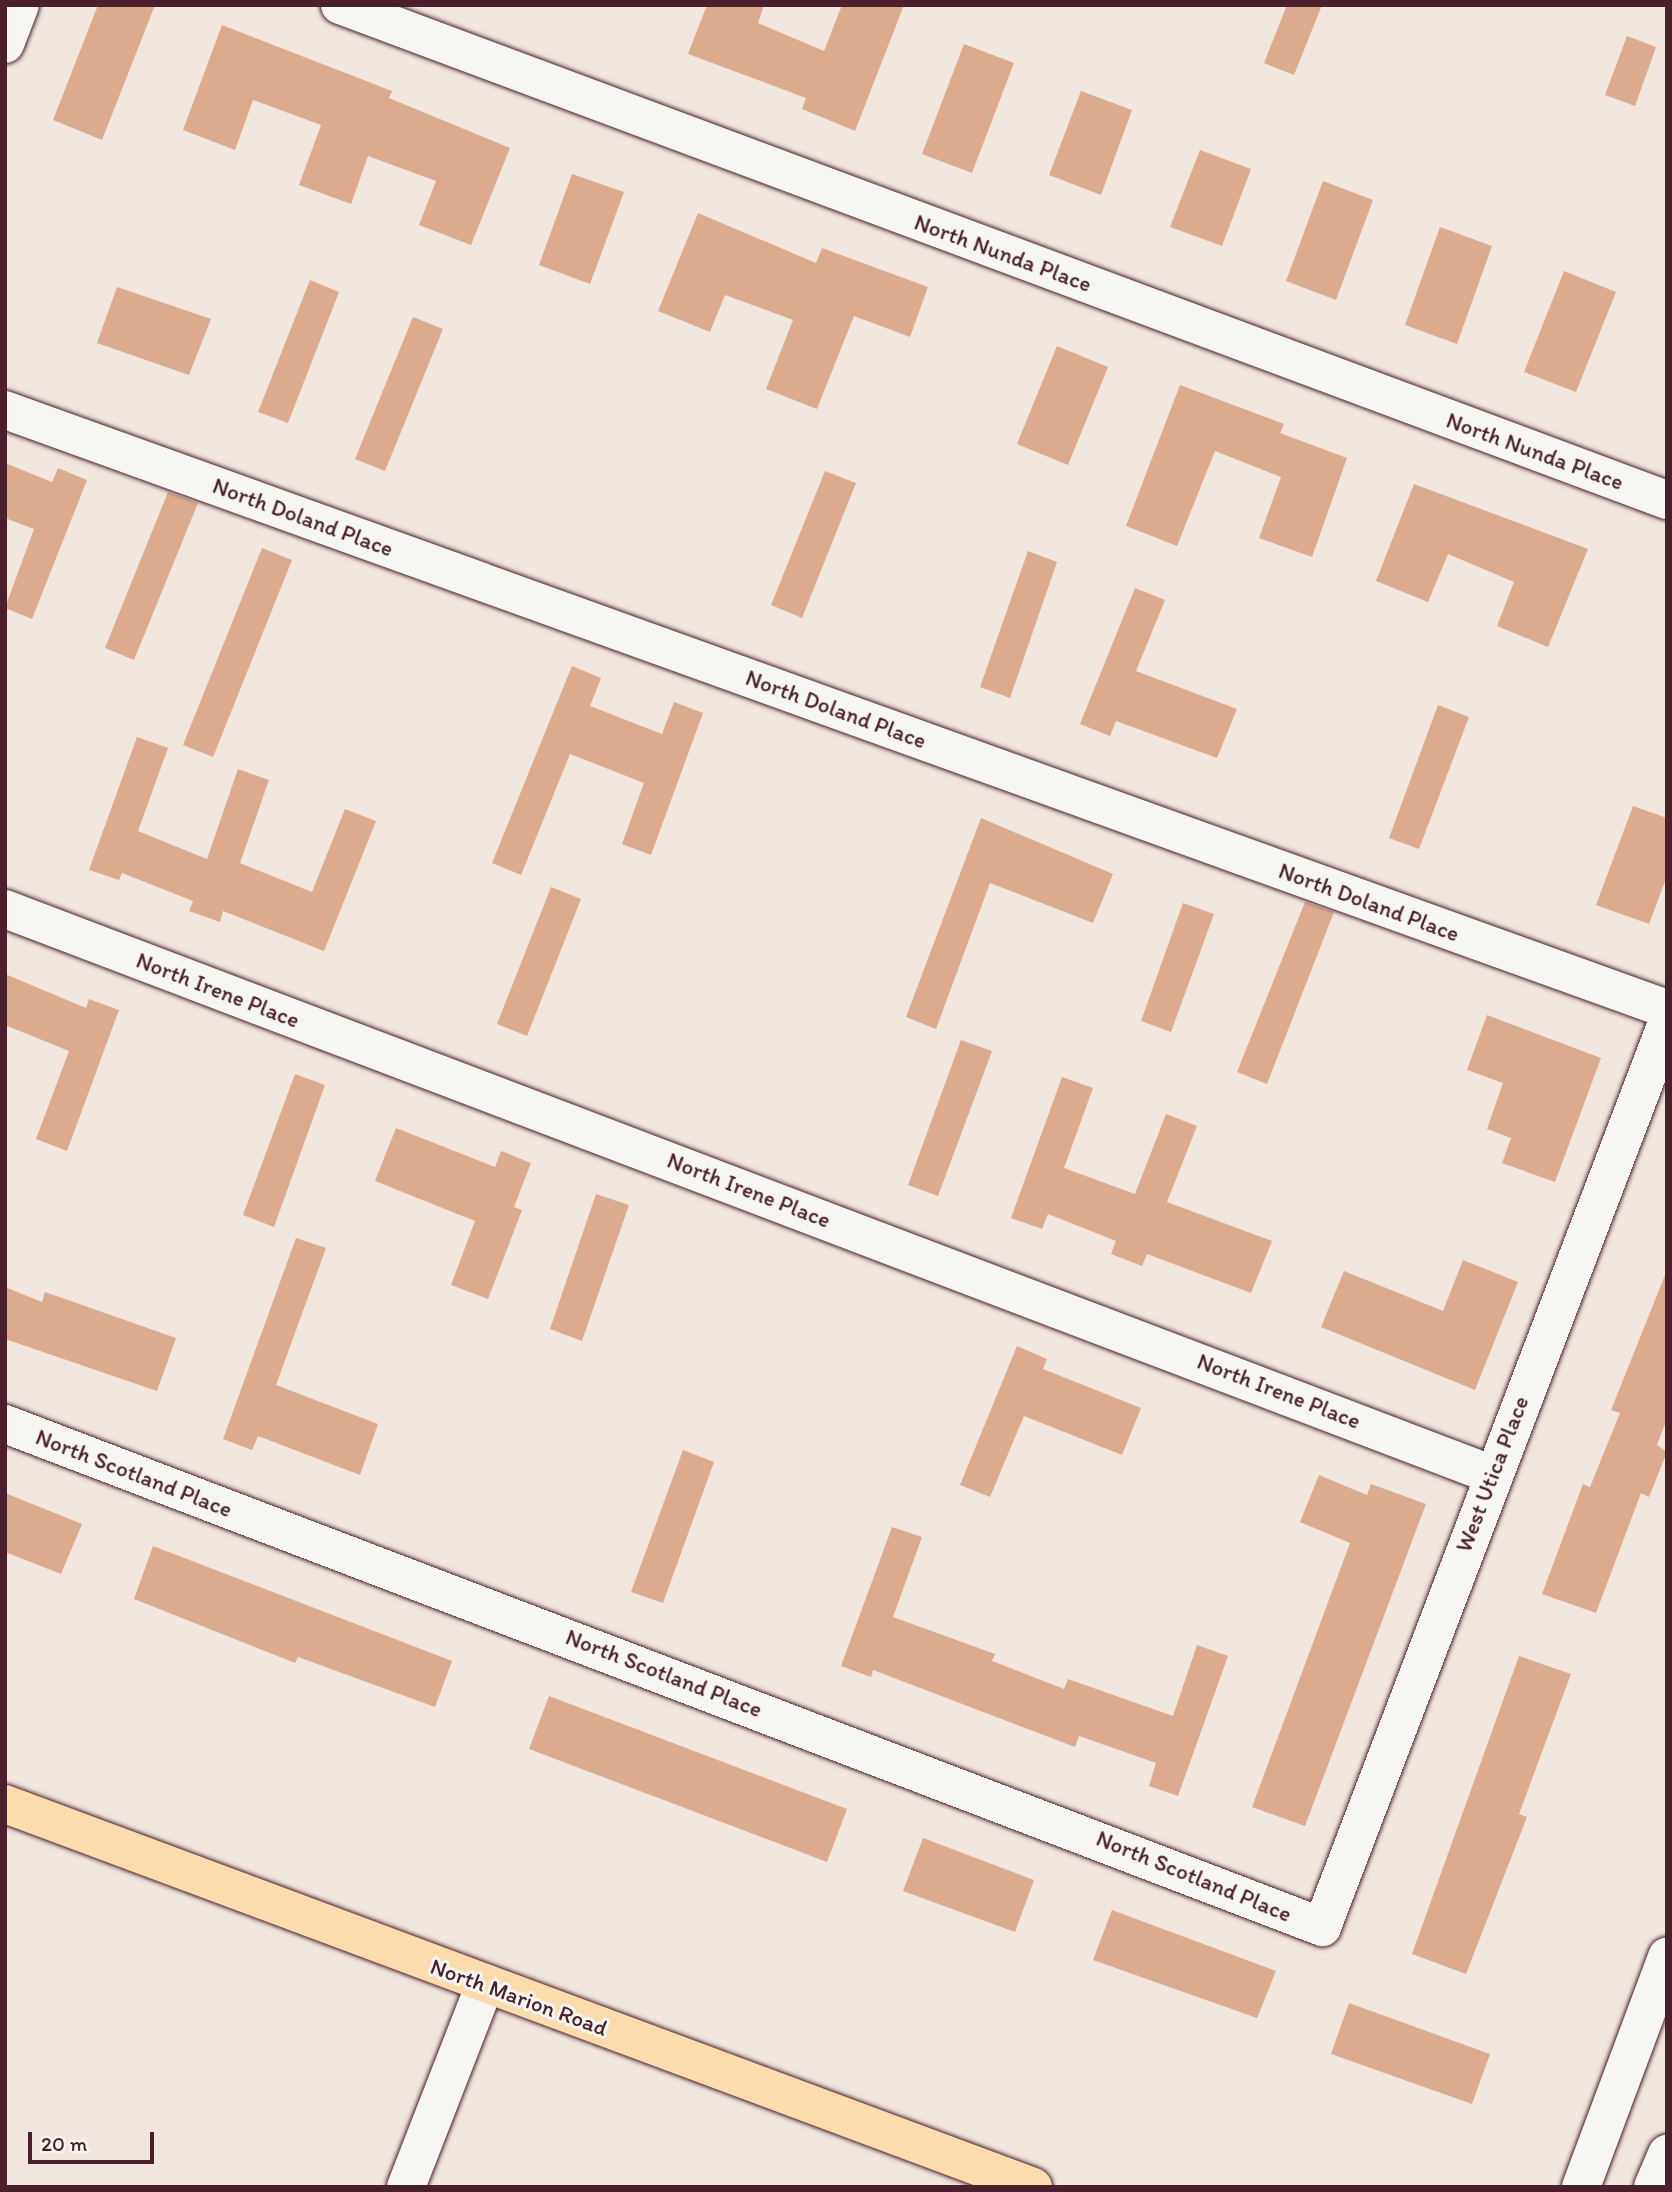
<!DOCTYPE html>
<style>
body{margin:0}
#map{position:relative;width:1672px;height:2192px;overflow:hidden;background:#f1e7de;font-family:Itim,sans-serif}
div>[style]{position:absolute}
.building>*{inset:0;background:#dcab8e}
.roads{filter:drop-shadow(0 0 2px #4a1f2b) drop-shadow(0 0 2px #4a1f2b)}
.minor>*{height:38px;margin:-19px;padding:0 19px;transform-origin:19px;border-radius:19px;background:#f6f6f2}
.major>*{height:38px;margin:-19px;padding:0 19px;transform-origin:19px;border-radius:19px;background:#fcdcac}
span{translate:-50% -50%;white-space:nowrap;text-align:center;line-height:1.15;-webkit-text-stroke:6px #f6f6f2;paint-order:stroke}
.street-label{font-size:23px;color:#4a1f2b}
.frame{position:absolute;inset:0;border:7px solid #4a1f2b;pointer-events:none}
.scale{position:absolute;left:28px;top:2132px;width:126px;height:32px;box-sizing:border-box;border:4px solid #4a1f2b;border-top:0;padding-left:9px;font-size:21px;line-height:24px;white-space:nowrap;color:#4a1f2b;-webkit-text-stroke:5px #f6f6f2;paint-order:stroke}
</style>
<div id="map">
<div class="building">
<i style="clip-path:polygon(98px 5px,155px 5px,102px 140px,53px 120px)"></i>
<i style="clip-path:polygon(707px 5px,764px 5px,758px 23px,824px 51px,842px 5px,904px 5px,855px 131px,802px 109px,806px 98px,688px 54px)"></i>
<i style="clip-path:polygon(1287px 5px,1322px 5px,1294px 75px,1264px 63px)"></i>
<i style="clip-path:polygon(222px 25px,392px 91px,389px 98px,510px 148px,471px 245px,419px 225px,436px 181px,368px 156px,351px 204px,299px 185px,321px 125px,253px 100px,235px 150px,183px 130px)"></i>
<i style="clip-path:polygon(1627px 36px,1656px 47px,1635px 106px,1605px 95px)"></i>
<i style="clip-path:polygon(964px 44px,1014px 63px,972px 173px,922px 154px)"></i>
<i style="clip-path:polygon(1081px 91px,1132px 110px,1101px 195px,1049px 175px)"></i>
<i style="clip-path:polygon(1200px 150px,1251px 169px,1222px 246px,1170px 227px)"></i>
<i style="clip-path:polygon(572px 174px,624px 192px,590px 284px,539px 265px)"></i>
<i style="clip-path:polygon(1323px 181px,1373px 200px,1336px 300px,1286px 281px)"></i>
<i style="clip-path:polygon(698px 213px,816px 263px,822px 248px,928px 287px,910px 337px,854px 316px,817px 409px,766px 389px,793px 320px,725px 295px,710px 332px,658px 311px)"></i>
<i style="clip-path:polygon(1440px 227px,1492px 246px,1457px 344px,1405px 325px)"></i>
<i style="clip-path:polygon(1564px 271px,1616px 292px,1576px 392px,1524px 372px)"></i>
<i style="clip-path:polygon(310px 280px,339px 292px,288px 423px,258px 412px)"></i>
<i style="clip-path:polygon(117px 287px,211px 319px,189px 375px,97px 343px)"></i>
<i style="clip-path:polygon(413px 317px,443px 329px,385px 471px,355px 459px)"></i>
<i style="clip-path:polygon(1057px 346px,1108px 367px,1068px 465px,1017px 444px)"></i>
<i style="clip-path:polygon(1180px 385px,1284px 424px,1280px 433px,1347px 458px,1312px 557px,1259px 538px,1281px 477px,1215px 451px,1177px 546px,1126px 526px)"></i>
<i style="clip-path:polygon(5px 463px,52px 482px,58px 468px,87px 480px,32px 619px,5px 608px,34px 529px,5px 518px)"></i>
<i style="clip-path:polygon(825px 471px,856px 483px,802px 618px,771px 605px)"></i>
<i style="clip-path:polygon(1414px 484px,1588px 549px,1548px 647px,1497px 626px,1514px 582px,1448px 554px,1428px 602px,1376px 581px)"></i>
<i style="clip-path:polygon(168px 492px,198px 503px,134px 660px,105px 648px)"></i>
<i style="clip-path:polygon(262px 548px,292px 560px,213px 757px,183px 745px)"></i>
<i style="clip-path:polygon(1028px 551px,1057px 562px,1010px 698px,980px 687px)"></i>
<i style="clip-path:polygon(1135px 588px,1165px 600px,1136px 671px,1237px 709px,1217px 758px,1116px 721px,1110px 736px,1080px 724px)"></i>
<i style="clip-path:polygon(572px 666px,601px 678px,590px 706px,662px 734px,674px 702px,703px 713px,651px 855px,622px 844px,644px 783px,570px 754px,521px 875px,492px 863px)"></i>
<i style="clip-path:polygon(1438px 705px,1469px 717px,1419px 849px,1389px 838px)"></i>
<i style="clip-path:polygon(137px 737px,168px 748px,138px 831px,207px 859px,238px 769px,269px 780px,240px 863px,312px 892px,345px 809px,376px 821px,324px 951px,223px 911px,220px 922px,189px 911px,193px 901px,122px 873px,119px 880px,89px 870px)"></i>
<i style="clip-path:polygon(1633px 806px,1667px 818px,1667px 876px,1649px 924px,1596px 905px)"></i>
<i style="clip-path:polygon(981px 818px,1113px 874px,1093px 923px,990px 883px,936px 1029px,906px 1017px)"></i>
<i style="clip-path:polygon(551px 887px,581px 899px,527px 1036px,497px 1024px)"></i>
<i style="clip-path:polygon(1305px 902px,1334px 912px,1267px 1084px,1237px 1072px)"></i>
<i style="clip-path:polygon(1183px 903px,1214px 914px,1171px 1032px,1141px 1021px)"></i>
<i style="clip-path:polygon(5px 974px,86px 1008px,89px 999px,119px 1010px,67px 1151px,36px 1139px,69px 1051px,5px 1025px)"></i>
<i style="clip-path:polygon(1487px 1015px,1601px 1058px,1555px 1182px,1502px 1163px,1511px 1138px,1487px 1129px,1503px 1083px,1467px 1070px)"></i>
<i style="clip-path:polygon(961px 1040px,992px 1051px,938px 1196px,908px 1185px)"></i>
<i style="clip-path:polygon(295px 1074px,325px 1085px,274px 1227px,243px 1215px)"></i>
<i style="clip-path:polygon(1062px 1077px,1093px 1088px,1064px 1168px,1135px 1194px,1166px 1114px,1197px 1126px,1167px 1202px,1272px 1241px,1251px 1293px,1147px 1254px,1142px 1266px,1111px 1254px,1116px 1241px,1048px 1214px,1042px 1229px,1011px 1218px)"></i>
<i style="clip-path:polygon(396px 1128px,495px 1167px,501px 1151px,531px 1163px,514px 1207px,522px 1210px,488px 1299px,451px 1285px,475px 1221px,375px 1181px)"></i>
<i style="clip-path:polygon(596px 1194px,629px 1205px,582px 1341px,550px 1329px)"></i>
<i style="clip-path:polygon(296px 1238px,326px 1248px,276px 1385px,378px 1424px,360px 1475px,258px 1436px,252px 1450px,223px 1439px)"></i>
<i style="clip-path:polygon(1463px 1260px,1518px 1282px,1475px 1390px,1321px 1327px,1344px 1271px,1443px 1311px)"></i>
<i style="clip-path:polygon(1665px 1275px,1667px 1419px,1657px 1445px,1667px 1452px,1649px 1497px,1641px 1493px,1596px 1613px,1542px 1594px,1583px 1484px,1590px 1487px,1620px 1413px,1611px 1410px)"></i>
<i style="clip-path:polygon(5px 1287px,42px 1302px,45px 1292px,176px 1338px,157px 1391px,5px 1339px)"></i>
<i style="clip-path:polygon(1017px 1346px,1047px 1359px,1043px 1369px,1141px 1408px,1122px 1455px,1024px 1416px,990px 1497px,960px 1485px)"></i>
<i style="clip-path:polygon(683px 1450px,714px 1462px,663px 1603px,631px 1592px)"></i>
<i style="clip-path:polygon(1319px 1475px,1367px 1495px,1371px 1484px,1426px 1504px,1305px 1826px,1252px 1807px,1350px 1543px,1300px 1522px)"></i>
<i style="clip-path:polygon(5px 1493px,82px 1524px,61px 1574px,5px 1552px)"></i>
<i style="clip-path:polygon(892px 1527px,922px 1537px,893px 1617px,995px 1654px,992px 1661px,1064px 1689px,1068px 1679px,1173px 1716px,1197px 1645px,1228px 1656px,1178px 1796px,1149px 1786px,1156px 1763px,1079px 1736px,1075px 1747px,873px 1670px,871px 1677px,841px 1666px)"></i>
<i style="clip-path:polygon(153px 1546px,452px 1661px,435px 1707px,298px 1657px,295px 1663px,134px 1599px)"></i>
<i style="clip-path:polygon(1519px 1656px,1571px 1674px,1519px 1814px,1527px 1817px,1466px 1974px,1412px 1954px)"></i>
<i style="clip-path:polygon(549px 1696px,847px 1809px,827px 1862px,529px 1749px)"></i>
<i style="clip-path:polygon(923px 1838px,1034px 1880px,1015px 1932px,903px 1891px)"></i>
<i style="clip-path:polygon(1112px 1910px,1276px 1971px,1257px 2018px,1093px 1960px)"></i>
<i style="clip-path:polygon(1349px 2003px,1490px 2054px,1472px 2104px,1331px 2054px)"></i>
</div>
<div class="roads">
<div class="minor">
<i style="left:340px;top:5px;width:1416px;rotate:20.46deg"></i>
<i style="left:5px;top:44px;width:42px;rotate:-69deg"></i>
<i style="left:5px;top:410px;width:1767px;rotate:19.82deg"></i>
<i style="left:5px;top:909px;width:1590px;rotate:20.82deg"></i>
<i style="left:5px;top:1424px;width:1410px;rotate:20.9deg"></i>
<i style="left:1322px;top:1927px;width:968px;rotate:-69.11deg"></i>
<i style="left:406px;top:2187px;width:218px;rotate:-68.7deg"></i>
<i style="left:1581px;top:2187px;width:246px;rotate:-69.5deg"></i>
<i style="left:1653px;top:2187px;width:36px;rotate:-67deg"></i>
</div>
<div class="major">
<i style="left:5px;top:1804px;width:1097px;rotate:20.43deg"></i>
</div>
</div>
<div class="street-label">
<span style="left:1003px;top:253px;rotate:20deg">North Nunda Place</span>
<span style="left:1535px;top:451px;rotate:20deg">North Nunda Place</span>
<span style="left:303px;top:517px;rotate:20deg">North Doland Place</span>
<span style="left:836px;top:709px;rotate:20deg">North Doland Place</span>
<span style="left:1369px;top:902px;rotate:20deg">North Doland Place</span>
<span style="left:218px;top:990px;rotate:21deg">North Irene Place</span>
<span style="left:749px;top:1190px;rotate:21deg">North Irene Place</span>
<span style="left:1279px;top:1391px;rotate:21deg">North Irene Place</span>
<span style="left:134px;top:1473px;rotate:21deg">North Scotland Place</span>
<span style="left:1492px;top:1474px;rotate:-69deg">West Utica Place</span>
<span style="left:664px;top:1673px;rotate:21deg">North Scotland Place</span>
<span style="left:1194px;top:1876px;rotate:22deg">North Scotland Place</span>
<span style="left:519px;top:1997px;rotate:20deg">North Marion Road</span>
</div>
<div class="frame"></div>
<div class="scale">20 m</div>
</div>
